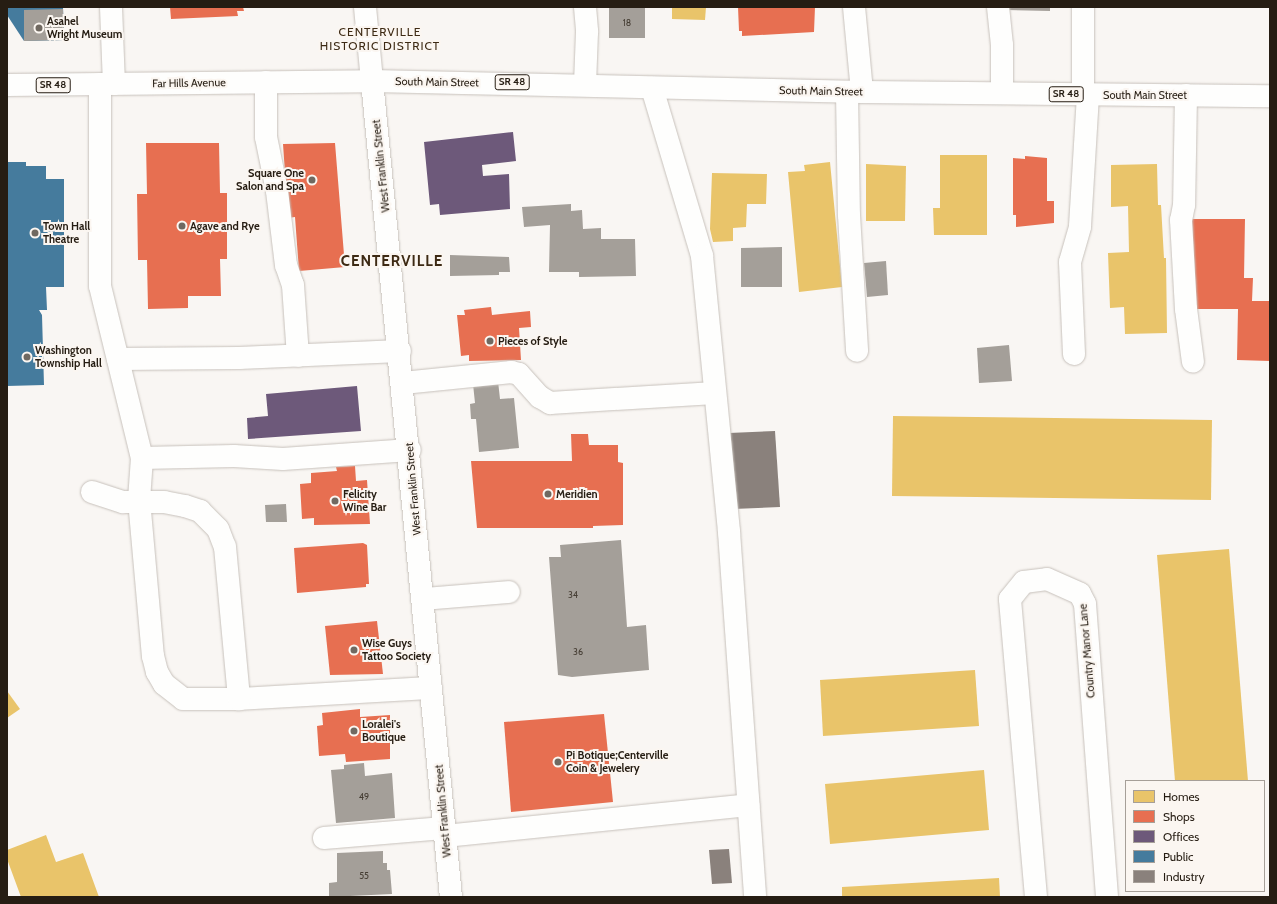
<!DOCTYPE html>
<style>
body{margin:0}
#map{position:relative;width:1277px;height:904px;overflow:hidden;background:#f9f6f3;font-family:Cabin,sans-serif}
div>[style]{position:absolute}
.homes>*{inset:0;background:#e9c46a}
.shops>*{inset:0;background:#e76f51}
.offices>*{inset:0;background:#6d597a}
.public>*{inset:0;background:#457b9d}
.industry>*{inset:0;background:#8a817c}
.building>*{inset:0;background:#a49f99}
.roads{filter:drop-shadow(0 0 1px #c7c1bb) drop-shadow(0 0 1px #c7c1bb)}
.minor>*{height:22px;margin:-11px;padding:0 11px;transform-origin:11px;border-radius:11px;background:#fefefd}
.major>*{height:22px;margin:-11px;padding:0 11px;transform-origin:11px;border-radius:11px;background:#fefefd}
.dots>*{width:11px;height:11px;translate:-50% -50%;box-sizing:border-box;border:2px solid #fbf6f1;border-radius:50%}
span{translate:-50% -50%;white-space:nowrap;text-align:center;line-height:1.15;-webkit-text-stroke:4px #fbf6f1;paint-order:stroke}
.number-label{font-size:9px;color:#463e34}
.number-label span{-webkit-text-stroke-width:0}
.shield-label span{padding:1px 3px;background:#fbf6f1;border:1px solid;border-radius:3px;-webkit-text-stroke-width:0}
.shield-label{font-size:10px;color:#261d13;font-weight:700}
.poi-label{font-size:11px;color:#261d13;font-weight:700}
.left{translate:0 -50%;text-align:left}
.right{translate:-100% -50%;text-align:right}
.street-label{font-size:11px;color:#261d13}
.neighbourhood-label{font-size:12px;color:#3d2a14;letter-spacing:1px}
.district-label{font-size:15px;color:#3d2a14;font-weight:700;letter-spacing:1px}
.frame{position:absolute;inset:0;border:8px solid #261d13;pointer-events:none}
.legend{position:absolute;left:1125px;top:780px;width:140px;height:112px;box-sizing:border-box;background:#fbf6f1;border:1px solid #a69f98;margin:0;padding:5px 7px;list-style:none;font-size:12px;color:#261d13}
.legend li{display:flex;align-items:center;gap:8px;height:20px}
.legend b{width:20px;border:1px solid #a69f98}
</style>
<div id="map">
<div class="homes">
<i style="clip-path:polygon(672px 7px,706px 7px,705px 20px,672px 19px)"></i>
<i style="clip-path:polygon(940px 155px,987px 155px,987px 235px,934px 235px,933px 208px,940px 208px)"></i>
<i style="clip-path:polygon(830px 162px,842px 287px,799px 292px,788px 172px,805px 171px,804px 165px)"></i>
<i style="clip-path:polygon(866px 164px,906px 166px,905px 221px,866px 221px)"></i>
<i style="clip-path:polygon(1157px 164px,1158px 205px,1161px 205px,1164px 258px,1166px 258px,1167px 333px,1125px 334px,1124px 307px,1110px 308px,1108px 253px,1129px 252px,1128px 206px,1111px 207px,1111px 165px)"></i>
<i style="clip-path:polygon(712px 173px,767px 174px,766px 204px,747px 204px,746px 227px,733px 228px,733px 241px,713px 242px,710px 229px)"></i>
<i style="clip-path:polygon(893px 416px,1212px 420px,1211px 500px,892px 496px)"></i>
<i style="clip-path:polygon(1229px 549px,1248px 781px,1175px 781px,1157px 555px)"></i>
<i style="clip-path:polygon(975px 670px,979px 726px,823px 736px,820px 680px)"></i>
<i style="clip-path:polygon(7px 691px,20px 709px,7px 718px)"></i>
<i style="clip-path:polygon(984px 770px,989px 830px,830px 844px,825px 784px)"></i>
<i style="clip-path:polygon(46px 835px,56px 862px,83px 853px,99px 897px,21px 897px,7px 859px,7px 850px)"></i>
<i style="clip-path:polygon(999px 878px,1000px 897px,842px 897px,842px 887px)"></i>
</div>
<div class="shops">
<i style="clip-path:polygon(170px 7px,243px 7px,244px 11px,237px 11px,238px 16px,171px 19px)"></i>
<i style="clip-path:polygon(738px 7px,815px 7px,814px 32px,742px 36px,742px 31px,739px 31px)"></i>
<i style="clip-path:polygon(146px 143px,219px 143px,220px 193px,227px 193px,227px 259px,220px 259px,221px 296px,188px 296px,188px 308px,148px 309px,147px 260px,138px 260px,137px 194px,147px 194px)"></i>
<i style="clip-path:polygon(335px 143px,345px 267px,299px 271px,295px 217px,288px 218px,283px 144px)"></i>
<i style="clip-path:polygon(1025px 156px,1047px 158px,1047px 201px,1054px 201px,1054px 223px,1016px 227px,1016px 215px,1013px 215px,1013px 158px,1025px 159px)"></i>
<i style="clip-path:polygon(1190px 219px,1245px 219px,1244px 278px,1253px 278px,1252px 301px,1270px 301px,1270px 361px,1237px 360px,1238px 309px,1195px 309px)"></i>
<i style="clip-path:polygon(491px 307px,492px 315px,530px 311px,531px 327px,519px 328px,521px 360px,469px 361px,469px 355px,461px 356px,457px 315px,465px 315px,464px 310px)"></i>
<i style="clip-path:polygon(571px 434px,588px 434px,589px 445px,618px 445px,618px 462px,623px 463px,623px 525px,593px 526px,593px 528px,477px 528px,471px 461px,572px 461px)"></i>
<i style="clip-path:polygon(355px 466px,356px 481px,367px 480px,370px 524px,314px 525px,314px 518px,302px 519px,300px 484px,311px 483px,311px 473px,337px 471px,336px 467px)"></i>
<i style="clip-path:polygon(363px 543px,367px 545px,369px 584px,366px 584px,366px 587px,297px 593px,294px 548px)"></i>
<i style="clip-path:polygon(377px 621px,383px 674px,330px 675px,325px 626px)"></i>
<i style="clip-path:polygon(360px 709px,360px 717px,390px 715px,390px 759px,346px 762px,345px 754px,319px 756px,317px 726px,323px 725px,322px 713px)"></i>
<i style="clip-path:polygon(604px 714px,613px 802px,511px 812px,504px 722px)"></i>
</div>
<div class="offices">
<i style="clip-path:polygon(513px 132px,516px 161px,482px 165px,483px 176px,509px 174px,510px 209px,440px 215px,439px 204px,430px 205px,424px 142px)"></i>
<i style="clip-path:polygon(357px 386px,361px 431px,248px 439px,247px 418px,268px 416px,266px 394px)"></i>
</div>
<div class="public">
<i style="clip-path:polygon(7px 7px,63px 7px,64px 40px,24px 41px,7px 15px)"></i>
<i style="clip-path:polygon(7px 162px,26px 162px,26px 166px,46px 166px,46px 179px,64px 179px,64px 287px,46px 287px,47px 310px,39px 310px,42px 315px,44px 385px,7px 386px)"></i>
</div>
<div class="industry">
<i style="clip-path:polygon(775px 431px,780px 507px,733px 509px,729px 433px)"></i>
<i style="clip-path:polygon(729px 849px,732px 883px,712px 884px,709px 850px)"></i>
</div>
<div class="building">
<i style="clip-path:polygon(609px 7px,645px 7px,645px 38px,609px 38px)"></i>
<i style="clip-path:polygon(1006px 7px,1050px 7px,1050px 11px,1006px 10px)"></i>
<i style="clip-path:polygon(63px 9px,64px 40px,24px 41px,24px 10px)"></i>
<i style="clip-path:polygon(571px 204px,571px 211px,582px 210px,583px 229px,601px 228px,601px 239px,635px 239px,636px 276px,579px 277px,579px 272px,549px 272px,550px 225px,524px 227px,522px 207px)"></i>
<i style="clip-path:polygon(782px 247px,782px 287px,741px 287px,741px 248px)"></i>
<i style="clip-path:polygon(450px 255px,509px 257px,510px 272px,499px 272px,499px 275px,450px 276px)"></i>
<i style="clip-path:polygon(886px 261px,888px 295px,867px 297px,864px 263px)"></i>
<i style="clip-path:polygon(1009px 345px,1012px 381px,979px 383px,977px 348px)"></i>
<i style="clip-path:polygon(498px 381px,500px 399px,514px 398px,519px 448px,479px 452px,476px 419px,471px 419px,470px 404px,475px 403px,473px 384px)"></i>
<i style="clip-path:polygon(286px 504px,287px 522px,266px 522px,265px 505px)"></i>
<i style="clip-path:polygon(621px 540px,627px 627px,646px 625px,649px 670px,572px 677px,558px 675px,549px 557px,561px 557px,560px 545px)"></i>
<i style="clip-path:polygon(364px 763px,365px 776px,392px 773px,395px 818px,336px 823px,331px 770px,344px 769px,344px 765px)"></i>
<i style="clip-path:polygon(383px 851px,383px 863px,387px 863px,387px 870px,390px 870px,392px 894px,329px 897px,329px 883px,337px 882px,337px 853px)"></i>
</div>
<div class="roads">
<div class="minor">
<i style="left:111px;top:7px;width:77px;rotate:87.8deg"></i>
<i style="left:365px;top:7px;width:74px;rotate:84.6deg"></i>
<i style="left:585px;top:7px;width:25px;rotate:85deg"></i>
<i style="left:587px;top:32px;width:53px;rotate:92.2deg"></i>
<i style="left:854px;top:7px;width:85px;rotate:84.6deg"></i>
<i style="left:998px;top:7px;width:38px;rotate:84deg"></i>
<i style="left:1002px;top:45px;width:48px;rotate:90deg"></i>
<i style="left:266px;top:82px;width:55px;rotate:90deg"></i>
<i style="left:266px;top:137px;width:55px;rotate:78.5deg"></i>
<i style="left:277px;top:191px;width:75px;rotate:83.1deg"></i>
<i style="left:286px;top:265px;width:21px;rotate:71deg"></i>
<i style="left:293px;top:285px;width:71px;rotate:86deg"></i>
<i style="left:100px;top:84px;width:202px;rotate:90deg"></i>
<i style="left:100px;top:286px;width:177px;rotate:76.3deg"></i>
<i style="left:142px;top:458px;width:42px;rotate:94.1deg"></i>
<i style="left:139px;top:500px;width:157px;rotate:84.9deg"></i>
<i style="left:153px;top:656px;width:16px;rotate:76deg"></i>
<i style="left:157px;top:672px;width:14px;rotate:60deg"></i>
<i style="left:164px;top:684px;width:24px;rotate:38deg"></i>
<i style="left:183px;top:699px;width:56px"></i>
<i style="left:239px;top:699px;width:192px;rotate:-3.3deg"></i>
<i style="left:652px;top:88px;width:175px;rotate:73.4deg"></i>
<i style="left:702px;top:256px;width:277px;rotate:84.4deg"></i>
<i style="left:729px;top:532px;width:366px;rotate:85.9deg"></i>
<i style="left:847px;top:92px;width:123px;rotate:89.1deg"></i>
<i style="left:849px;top:215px;width:136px;rotate:86.6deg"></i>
<i style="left:1083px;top:94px;width:87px;rotate:-90deg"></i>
<i style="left:1186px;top:95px;width:110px;rotate:91deg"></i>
<i style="left:1184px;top:205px;width:15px;rotate:101deg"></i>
<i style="left:1181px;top:220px;width:89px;rotate:86.8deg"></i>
<i style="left:1186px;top:309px;width:53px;rotate:82.5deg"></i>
<i style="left:1074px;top:354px;width:92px;rotate:-92.5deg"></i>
<i style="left:1070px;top:262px;width:37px;rotate:-74deg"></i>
<i style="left:1080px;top:226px;width:132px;rotate:-86.5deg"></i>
<i style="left:118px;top:359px;width:121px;rotate:-0.5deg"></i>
<i style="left:239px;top:358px;width:161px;rotate:-2.5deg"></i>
<i style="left:403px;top:383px;width:109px;rotate:-5.8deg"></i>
<i style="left:511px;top:372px;width:8px;rotate:14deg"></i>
<i style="left:519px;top:374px;width:31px;rotate:48deg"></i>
<i style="left:540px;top:397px;width:12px;rotate:31deg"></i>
<i style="left:550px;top:403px;width:165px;rotate:-3.5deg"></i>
<i style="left:142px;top:458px;width:92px;rotate:-1.2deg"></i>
<i style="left:234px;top:456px;width:49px;rotate:3.5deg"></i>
<i style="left:283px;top:459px;width:127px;rotate:-4.1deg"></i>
<i style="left:92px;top:492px;width:33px;rotate:18deg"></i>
<i style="left:123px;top:502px;width:41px"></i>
<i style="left:164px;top:502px;width:21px;rotate:11deg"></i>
<i style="left:185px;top:506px;width:16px;rotate:18deg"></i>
<i style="left:200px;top:511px;width:25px;rotate:45deg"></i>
<i style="left:218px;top:529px;width:19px;rotate:69deg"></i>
<i style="left:225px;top:547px;width:153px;rotate:84.7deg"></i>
<i style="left:424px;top:599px;width:85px;rotate:-4.7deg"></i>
<i style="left:445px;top:836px;width:305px;rotate:-5.8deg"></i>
<i style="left:324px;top:838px;width:120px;rotate:-4.8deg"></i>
<i style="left:1036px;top:897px;width:299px;rotate:-95deg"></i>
<i style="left:1010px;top:599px;width:22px;rotate:-51deg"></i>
<i style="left:1024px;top:582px;width:23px;rotate:-7deg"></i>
<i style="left:1047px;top:579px;width:36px;rotate:24deg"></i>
<i style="left:1080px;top:594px;width:11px;rotate:63deg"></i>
<i style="left:1085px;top:604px;width:294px;rotate:85.7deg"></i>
</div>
<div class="major">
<i style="left:372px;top:81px;width:820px;rotate:84.47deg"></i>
<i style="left:7px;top:85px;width:365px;rotate:-0.6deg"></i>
<i style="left:372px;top:81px;width:490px;rotate:1.3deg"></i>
<i style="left:862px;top:92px;width:408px;rotate:0.6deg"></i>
</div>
</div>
<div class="dots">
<i style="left:39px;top:28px;background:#706961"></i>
<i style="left:312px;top:180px;background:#706961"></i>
<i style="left:182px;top:226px;background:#706961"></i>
<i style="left:35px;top:233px;background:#706961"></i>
<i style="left:490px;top:341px;background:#706961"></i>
<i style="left:27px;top:357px;background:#706961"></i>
<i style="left:548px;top:494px;background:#706961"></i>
<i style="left:335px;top:501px;background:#706961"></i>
<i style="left:354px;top:650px;background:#706961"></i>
<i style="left:354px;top:731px;background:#706961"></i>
<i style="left:558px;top:762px;background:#706961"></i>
</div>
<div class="number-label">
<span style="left:627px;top:23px">18</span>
<span style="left:573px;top:595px">34</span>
<span style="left:578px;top:652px">36</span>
<span style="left:364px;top:797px">49</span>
<span style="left:364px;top:876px">55</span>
</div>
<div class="shield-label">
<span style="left:512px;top:82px">SR 48</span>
<span style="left:53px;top:85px">SR 48</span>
<span style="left:1066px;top:94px">SR 48</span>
</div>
<div class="poi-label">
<span class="left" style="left:47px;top:28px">Asahel<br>Wright Museum</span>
<span class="right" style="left:304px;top:180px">Square One<br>Salon and Spa</span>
<span class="left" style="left:190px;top:226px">Agave and Rye</span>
<span class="left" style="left:43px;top:233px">Town Hall<br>Theatre</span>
<span class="left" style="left:498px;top:341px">Pieces of Style</span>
<span class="left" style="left:35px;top:357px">Washington<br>Township Hall</span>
<span class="left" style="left:556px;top:494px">Meridien</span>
<span class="left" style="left:343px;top:501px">Felicity<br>Wine Bar</span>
<span class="left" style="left:362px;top:650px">Wise Guys<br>Tattoo Society</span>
<span class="left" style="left:362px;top:731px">Loralei's<br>Boutique</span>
<span class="left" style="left:566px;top:762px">Pi Botique;Centerville<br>Coin &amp; Jewelery</span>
</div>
<div class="street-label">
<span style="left:437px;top:82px;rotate:1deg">South Main Street</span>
<span style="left:189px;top:83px;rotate:-1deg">Far Hills Avenue</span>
<span style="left:821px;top:91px;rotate:1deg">South Main Street</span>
<span style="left:1145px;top:95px">South Main Street</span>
<span style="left:381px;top:166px;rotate:-96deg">West Franklin Street</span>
<span style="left:413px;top:489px;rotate:-95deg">West Franklin Street</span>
<span style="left:1087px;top:651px;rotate:-95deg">Country Manor Lane</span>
<span style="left:443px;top:811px;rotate:-95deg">West Franklin Street</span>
</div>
<div class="neighbourhood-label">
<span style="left:380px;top:39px">CENTERVILLE<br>HISTORIC DISTRICT</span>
</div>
<div class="district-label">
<span style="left:392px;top:262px">CENTERVILLE</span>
</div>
<div class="frame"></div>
<ul class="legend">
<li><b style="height:11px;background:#e9c46a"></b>Homes</li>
<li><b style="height:11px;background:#e76f51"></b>Shops</li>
<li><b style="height:11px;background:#6d597a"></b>Offices</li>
<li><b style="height:11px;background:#457b9d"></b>Public</li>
<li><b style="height:11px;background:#8a817c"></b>Industry</li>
</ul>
</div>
